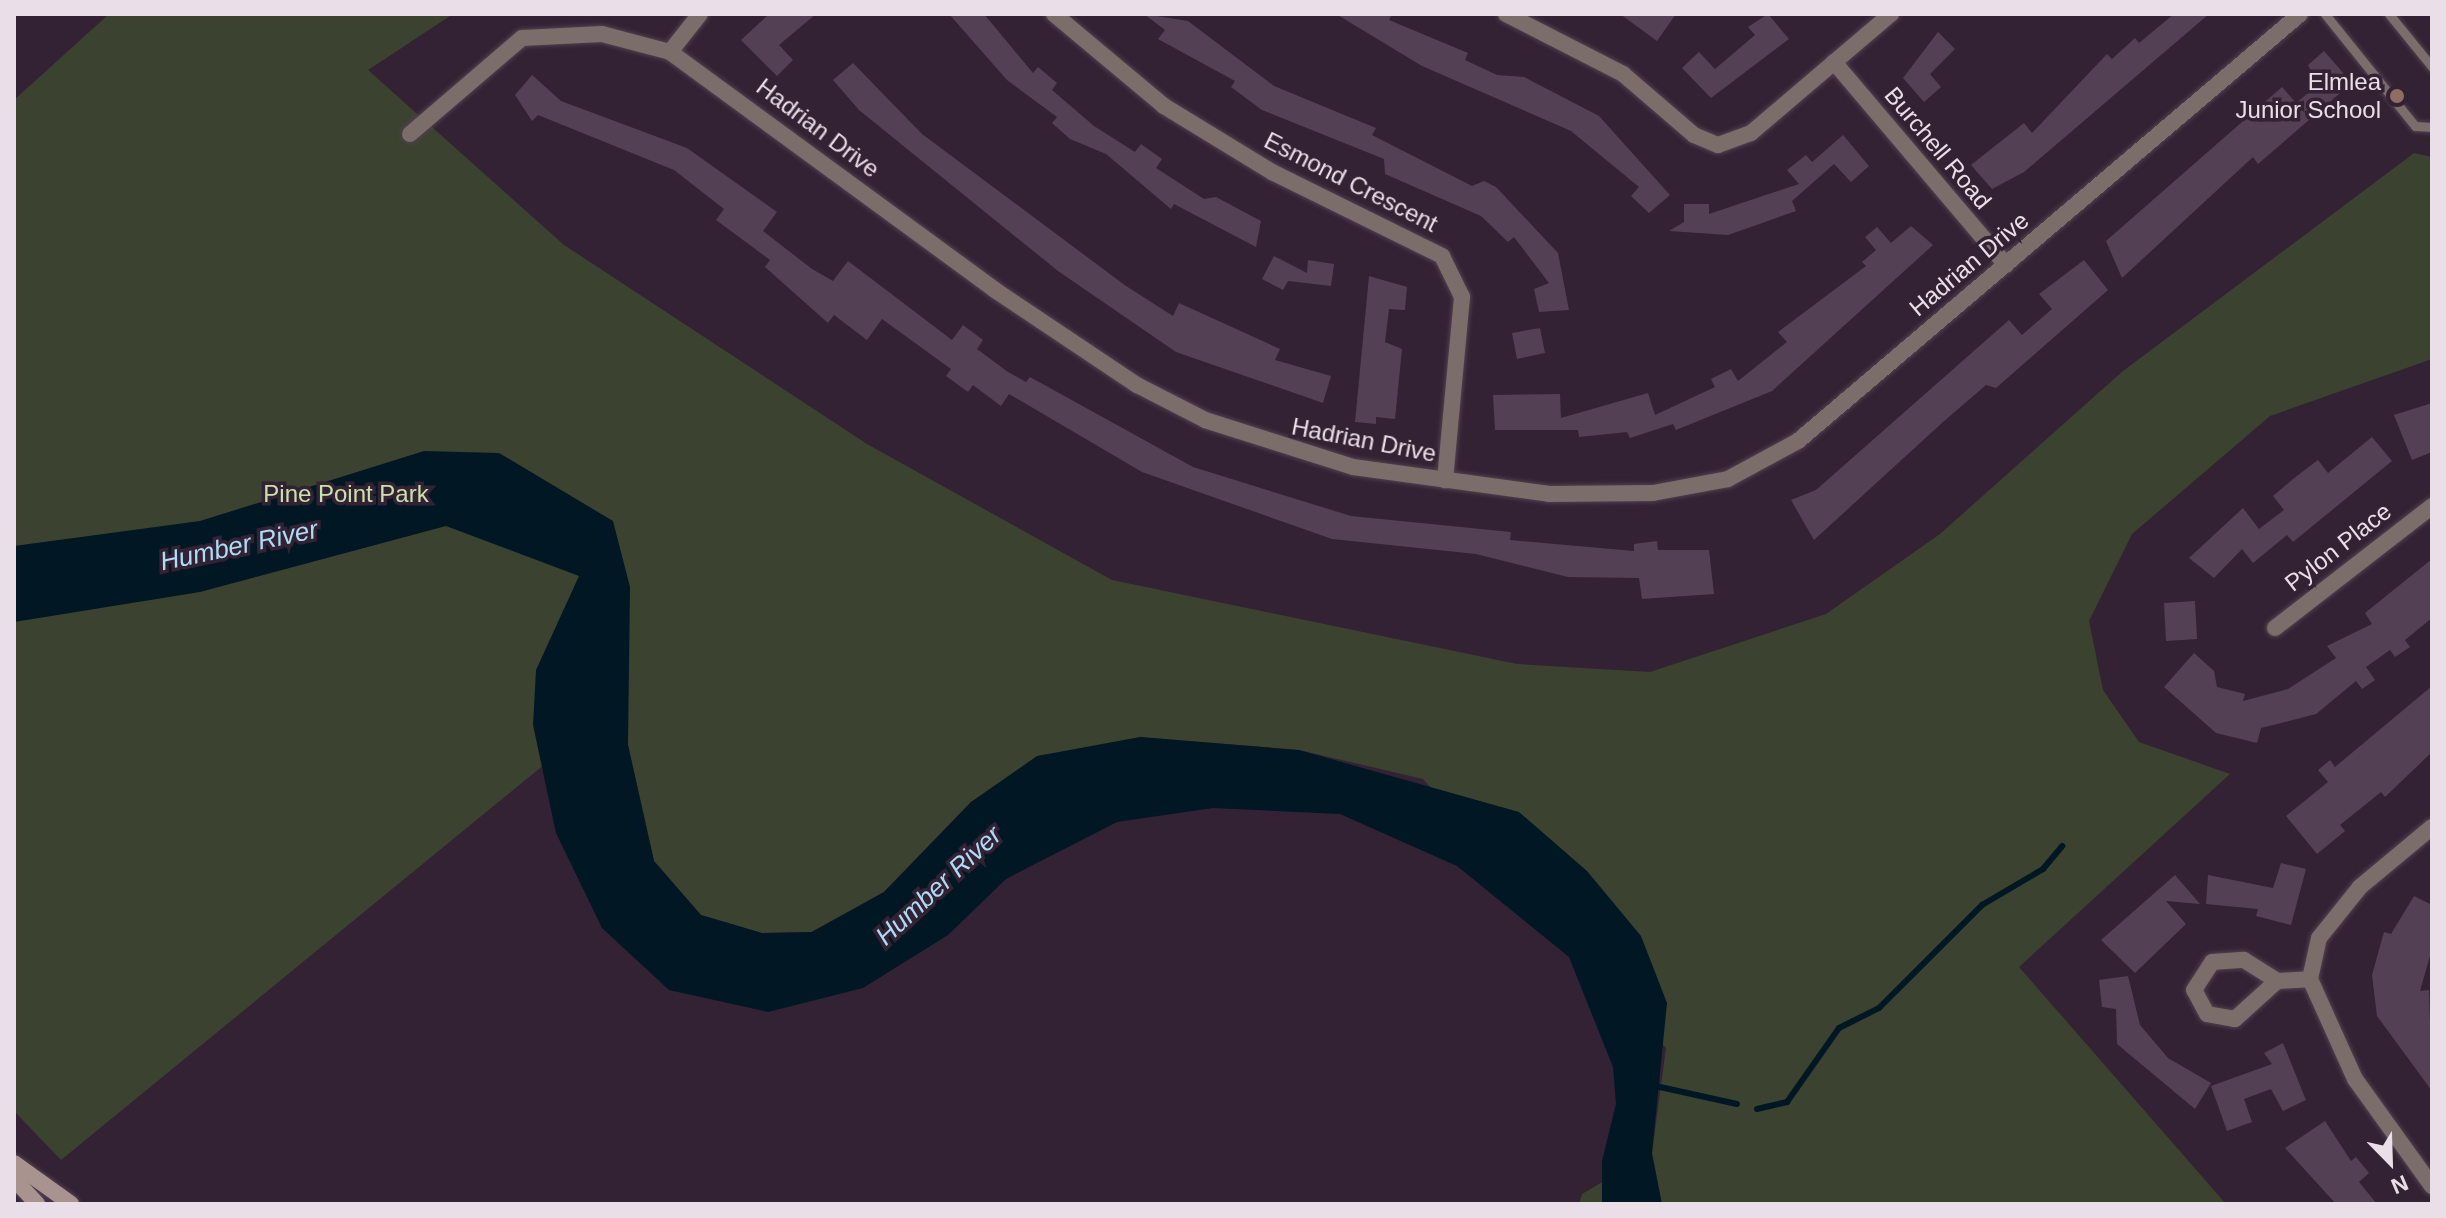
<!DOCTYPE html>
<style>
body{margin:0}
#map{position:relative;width:2446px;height:1218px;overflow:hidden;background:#323;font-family:Arial,sans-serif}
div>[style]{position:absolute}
.green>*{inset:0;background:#3b4330}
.water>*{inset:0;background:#011723}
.stream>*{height:6px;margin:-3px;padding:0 3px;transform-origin:3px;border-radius:3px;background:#011723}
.building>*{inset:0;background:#544054}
.roads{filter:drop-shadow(0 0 2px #504050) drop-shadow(0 0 2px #504050)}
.lane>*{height:9px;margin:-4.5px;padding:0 4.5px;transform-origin:4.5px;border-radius:4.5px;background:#7b6d6a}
.street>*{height:16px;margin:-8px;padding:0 8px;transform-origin:8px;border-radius:8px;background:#7b6d6a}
.secondary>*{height:16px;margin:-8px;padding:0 8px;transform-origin:8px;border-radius:8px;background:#a9938f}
.dots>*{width:22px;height:22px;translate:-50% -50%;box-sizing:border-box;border:4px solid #323;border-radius:50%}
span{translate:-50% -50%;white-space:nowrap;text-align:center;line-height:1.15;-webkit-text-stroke:7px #323;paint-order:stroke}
.poi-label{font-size:24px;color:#eadee9}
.right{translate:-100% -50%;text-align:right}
.street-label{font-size:24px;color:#eadee9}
.park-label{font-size:24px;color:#c9e1aa}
.water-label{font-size:26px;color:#addcf8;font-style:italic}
.frame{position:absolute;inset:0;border:16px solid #eadee9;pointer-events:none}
.north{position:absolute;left:2350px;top:1122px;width:80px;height:80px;-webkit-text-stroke:6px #323;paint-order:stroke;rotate:157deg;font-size:22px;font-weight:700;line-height:32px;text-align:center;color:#eadee9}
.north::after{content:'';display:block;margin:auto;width:28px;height:36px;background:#eadee9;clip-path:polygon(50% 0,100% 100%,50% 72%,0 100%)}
</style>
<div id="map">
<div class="green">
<i style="clip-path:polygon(109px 14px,453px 14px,368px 70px,564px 245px,867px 444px,1112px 580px,1517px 664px,1650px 672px,1826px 614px,1940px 534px,2123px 371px,2414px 153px,2432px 157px,2432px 359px,2270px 416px,2132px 534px,2089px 621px,2103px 690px,2139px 742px,2230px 774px,2019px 967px,2226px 1204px,1579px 1204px,1582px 1194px,1652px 1153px,1666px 1048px,1423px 779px,1299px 750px,1140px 737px,971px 802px,884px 892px,811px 932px,762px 933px,701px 915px,654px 861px,628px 745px,628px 696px,61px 1160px,14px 1111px,14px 100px)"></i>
</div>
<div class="water">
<i style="clip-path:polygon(424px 451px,499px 453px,613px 521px,630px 587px,628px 745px,654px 861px,701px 915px,762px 933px,812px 932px,884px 892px,971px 802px,1037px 756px,1140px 737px,1299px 750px,1519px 812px,1587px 871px,1641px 936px,1667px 1003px,1652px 1153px,1662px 1204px,1602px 1204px,1602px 1161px,1616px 1104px,1613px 1067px,1569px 957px,1457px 866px,1340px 814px,1213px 808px,1117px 822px,1006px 879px,948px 935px,863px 988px,768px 1012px,669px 990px,602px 928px,556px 833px,533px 725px,536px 670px,579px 576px,446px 526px,200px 592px,14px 622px,14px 546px,200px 521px)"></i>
</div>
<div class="stream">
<i style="left:1651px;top:1085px;width:88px;rotate:12.5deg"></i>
<i style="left:1757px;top:1109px;width:31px;rotate:-13deg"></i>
<i style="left:1787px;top:1102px;width:90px;rotate:-54.9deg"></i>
<i style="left:1839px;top:1028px;width:45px;rotate:-26.6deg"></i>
<i style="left:1879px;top:1008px;width:146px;rotate:-45deg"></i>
<i style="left:1982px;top:905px;width:71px;rotate:-30.5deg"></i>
<i style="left:2043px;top:869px;width:30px;rotate:-50deg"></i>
</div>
<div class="building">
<i style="clip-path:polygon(769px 14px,816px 14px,779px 45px,793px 60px,777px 76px,741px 40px)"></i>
<i style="clip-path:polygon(949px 14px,984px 14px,1033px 73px,1038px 67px,1057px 83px,1052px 90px,1094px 126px,1135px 152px,1141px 144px,1162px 159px,1156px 168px,1204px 199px,1216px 197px,1261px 221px,1256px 247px,1174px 204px,1171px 209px,1106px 154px,1070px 139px,1052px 123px,1057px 117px,1007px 80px)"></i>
<i style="clip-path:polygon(1144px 14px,1188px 21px,1274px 86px,1376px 128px,1372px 135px,1472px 186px,1484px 181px,1496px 187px,1558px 253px,1569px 310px,1539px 312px,1534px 289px,1549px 283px,1514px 237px,1508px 242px,1481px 216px,1385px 174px,1384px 159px,1262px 110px,1231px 87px,1235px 81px,1158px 39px,1165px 30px)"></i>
<i style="clip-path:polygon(1336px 14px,1392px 14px,1389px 20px,1468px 53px,1465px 60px,1497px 75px,1524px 77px,1599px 116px,1670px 195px,1649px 213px,1631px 196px,1639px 187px,1571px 131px,1422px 66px)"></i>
<i style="clip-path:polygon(1620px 14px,1676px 14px,1657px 41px)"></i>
<i style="clip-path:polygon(1768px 14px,1789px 39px,1711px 98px,1682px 68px,1699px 52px,1715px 69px,1755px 35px,1748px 27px)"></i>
<i style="clip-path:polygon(2174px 14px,2209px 14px,2024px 172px,1992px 189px,1971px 165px,2024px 123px,2032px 133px,2107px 54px,2112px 59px,2135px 38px,2139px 43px)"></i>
<i style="clip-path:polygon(1938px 32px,1955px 49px,1930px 74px,1941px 87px,1924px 102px,1903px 78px)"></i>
<i style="clip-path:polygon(2324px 51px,2352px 83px,2258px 164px,2253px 157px,2122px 278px,2106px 241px,2282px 87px,2296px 103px,2318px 85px,2308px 65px)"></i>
<i style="clip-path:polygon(853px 63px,922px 134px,1126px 286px,1173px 316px,1179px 303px,1280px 349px,1275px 360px,1331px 376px,1323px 403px,1176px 352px,1058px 271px,859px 110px,833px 80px)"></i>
<i style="clip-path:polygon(532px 75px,561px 101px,687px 148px,777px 212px,763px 231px,812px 269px,833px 281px,848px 261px,952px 340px,963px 325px,983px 340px,977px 349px,1008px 372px,1026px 382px,1030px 377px,1193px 467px,1351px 516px,1511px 532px,1510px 540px,1634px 551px,1634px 544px,1657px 541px,1658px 550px,1709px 550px,1714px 594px,1642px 599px,1639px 578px,1568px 577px,1476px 554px,1332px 539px,1142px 472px,1009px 394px,1001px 406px,973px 385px,968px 392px,946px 376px,951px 369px,882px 319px,867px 340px,834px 315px,828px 323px,765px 267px,770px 260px,716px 220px,724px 209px,674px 170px,538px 115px,532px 121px,515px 95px)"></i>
<i style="clip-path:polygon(1843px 135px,1869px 166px,1851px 182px,1834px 164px,1792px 201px,1796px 211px,1728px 235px,1669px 231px,1684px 222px,1684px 204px,1709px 204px,1709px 214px,1799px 184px,1787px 170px,1806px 155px,1812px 162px)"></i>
<i style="clip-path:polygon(1911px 226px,1933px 245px,1772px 391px,1676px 430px,1673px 424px,1630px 438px,1627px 432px,1579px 437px,1578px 430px,1495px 430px,1493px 395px,1560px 394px,1561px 418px,1648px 393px,1655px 415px,1715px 387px,1711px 379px,1731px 369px,1738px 381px,1787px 342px,1778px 332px,1866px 266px,1862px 262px,1876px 250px,1865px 237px,1877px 227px,1891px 243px)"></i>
<i style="clip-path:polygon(1274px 256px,1307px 273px,1308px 260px,1334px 264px,1331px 286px,1288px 281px,1283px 290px,1262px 279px)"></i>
<i style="clip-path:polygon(2084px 260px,2108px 290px,1996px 388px,1986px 385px,1943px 422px,1814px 540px,1791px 500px,1816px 490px,2009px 320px,2022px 335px,2052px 309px,2039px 294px)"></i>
<i style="clip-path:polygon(1369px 276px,1407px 287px,1405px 310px,1389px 309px,1385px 342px,1402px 349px,1395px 419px,1376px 417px,1376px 424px,1355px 422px)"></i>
<i style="clip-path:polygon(1540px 328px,1545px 353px,1517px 359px,1512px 333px)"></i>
<i style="clip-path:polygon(2432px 403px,2432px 452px,2412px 460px,2394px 415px)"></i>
<i style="clip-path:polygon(2372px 437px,2392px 461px,2293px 542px,2287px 535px,2253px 563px,2242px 549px,2214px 578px,2189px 558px,2243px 508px,2259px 529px,2284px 510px,2273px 496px,2293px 479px,2318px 460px,2328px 473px)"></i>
<i style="clip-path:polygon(2432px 559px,2432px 618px,2405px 640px,2410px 647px,2395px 657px,2390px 650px,2366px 667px,2375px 680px,2362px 689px,2356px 681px,2316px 714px,2261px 728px,2257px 743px,2216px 733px,2164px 687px,2194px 653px,2214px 671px,2217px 687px,2245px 694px,2243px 701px,2288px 689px,2336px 658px,2327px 646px,2372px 624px,2365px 613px)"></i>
<i style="clip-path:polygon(2195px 601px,2197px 639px,2166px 641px,2164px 603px)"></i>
<i style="clip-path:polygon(2432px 686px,2432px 752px,2385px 797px,2381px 792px,2340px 825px,2345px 831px,2317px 854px,2286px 816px,2328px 782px,2318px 770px,2330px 760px,2335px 767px)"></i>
<i style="clip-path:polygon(2281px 863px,2306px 869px,2291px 925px,2256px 916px,2258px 909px,2206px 904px,2208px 875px,2273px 888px)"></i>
<i style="clip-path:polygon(2175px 875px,2200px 904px,2166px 901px,2186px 924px,2135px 973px,2101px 940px)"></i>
<i style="clip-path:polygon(2414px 896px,2432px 905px,2432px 949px,2420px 991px,2429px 990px,2432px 1091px,2377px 1016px,2372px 975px,2384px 932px,2391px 934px)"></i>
<i style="clip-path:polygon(2128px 976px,2140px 1025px,2168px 1058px,2211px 1083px,2195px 1109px,2117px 1044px,2116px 1009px,2102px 1007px,2099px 980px)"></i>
<i style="clip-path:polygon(2283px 1043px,2306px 1100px,2283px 1111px,2271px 1089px,2244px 1099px,2252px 1122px,2227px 1131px,2211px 1086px,2272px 1064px,2264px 1053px)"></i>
<i style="clip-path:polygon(2325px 1121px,2351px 1161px,2356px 1157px,2369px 1173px,2359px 1182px,2377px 1204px,2336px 1204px,2285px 1148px)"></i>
</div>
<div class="roads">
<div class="lane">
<i style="left:2325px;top:14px;width:144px;rotate:51.2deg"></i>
<i style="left:2415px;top:126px;width:17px;rotate:3deg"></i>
<i style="left:2389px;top:14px;width:68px;rotate:50.9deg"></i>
</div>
<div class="street">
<i style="left:1054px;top:14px;width:143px;rotate:39.9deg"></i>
<i style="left:1164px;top:106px;width:127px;rotate:31.4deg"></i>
<i style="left:1272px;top:172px;width:190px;rotate:26.3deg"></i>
<i style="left:1442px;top:256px;width:46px;rotate:64deg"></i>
<i style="left:1462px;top:297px;width:184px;rotate:95.3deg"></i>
<i style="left:1506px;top:14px;width:131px;rotate:27.1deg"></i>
<i style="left:1623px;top:74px;width:94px;rotate:40.7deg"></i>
<i style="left:1694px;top:135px;width:26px;rotate:23deg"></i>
<i style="left:1718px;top:145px;width:35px;rotate:-20deg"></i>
<i style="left:1751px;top:133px;width:184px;rotate:-40.4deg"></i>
<i style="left:670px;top:52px;width:48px;rotate:-51.7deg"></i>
<i style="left:1834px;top:62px;width:266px;rotate:49.7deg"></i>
<i style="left:410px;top:134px;width:148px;rotate:-40.6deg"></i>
<i style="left:522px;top:38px;width:80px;rotate:-2.9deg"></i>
<i style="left:602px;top:34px;width:70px;rotate:14.8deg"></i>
<i style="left:670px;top:52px;width:403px;rotate:36.2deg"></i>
<i style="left:995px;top:290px;width:171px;rotate:33.8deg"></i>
<i style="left:1137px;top:385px;width:76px;rotate:27.2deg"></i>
<i style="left:1205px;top:420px;width:155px;rotate:17.6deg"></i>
<i style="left:1353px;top:467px;width:198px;rotate:7.8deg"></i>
<i style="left:1549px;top:494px;width:104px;rotate:-0.6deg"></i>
<i style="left:1653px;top:493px;width:76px;rotate:-10.6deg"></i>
<i style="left:1728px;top:479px;width:80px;rotate:-28.5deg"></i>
<i style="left:1798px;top:441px;width:659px;rotate:-40.38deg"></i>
<i style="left:2275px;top:628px;width:199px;rotate:-37.8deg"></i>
<i style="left:2432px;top:827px;width:94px;rotate:140.2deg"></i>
<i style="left:2360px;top:887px;width:65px;rotate:128.8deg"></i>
<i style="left:2319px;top:938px;width:42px;rotate:102.4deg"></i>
<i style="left:2310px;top:979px;width:110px;rotate:65.8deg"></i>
<i style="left:2355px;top:1079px;width:132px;rotate:54.3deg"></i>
<i style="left:2277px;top:981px;width:57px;rotate:137.9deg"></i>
<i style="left:2235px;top:1019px;width:28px;rotate:-170deg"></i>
<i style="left:2207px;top:1014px;width:27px;rotate:-118deg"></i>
<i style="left:2194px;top:990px;width:33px;rotate:-57deg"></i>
<i style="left:2212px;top:962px;width:32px;rotate:-4deg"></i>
<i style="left:2244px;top:960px;width:39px;rotate:32deg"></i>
<i style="left:2277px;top:981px;width:33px;rotate:-3deg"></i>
</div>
<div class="secondary">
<i style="left:14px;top:1163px;width:70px;rotate:35.7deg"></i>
<i style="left:14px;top:1179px;width:34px;rotate:47deg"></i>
</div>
</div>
<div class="dots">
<i style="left:2397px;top:96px;background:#8d6e63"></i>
</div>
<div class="poi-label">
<span class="right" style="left:2381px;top:96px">Elmlea<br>Junior School</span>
</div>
<div class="street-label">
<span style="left:818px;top:128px;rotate:37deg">Hadrian Drive</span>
<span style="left:1938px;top:148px;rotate:50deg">Burchell Road</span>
<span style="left:1351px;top:182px;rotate:27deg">Esmond Crescent</span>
<span style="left:1969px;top:264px;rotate:-40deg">Hadrian Drive</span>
<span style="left:1364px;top:440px;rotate:11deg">Hadrian Drive</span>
<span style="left:2338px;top:547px;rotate:-38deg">Pylon Place</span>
</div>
<div class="park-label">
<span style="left:346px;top:494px">Pine Point Park</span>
</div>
<div class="water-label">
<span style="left:239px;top:546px;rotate:-12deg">Humber River</span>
<span style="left:939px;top:886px;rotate:-43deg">Humber River</span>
</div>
<div class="frame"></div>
<div class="north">N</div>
</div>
